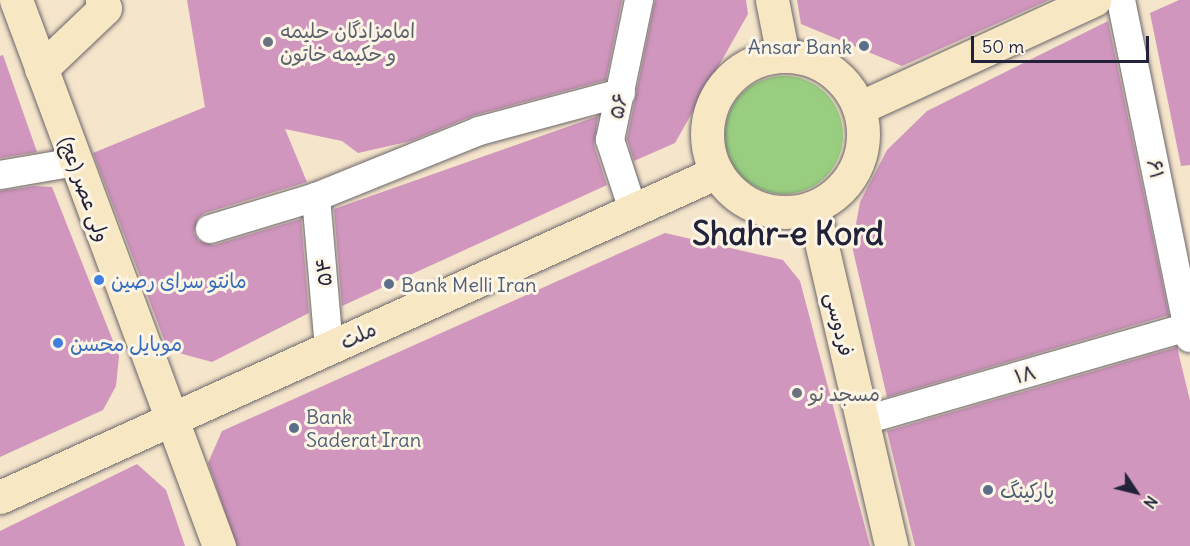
<!DOCTYPE html>
<meta charset="utf-8">
<style>
body{margin:0}
#map{position:relative;width:1190px;height:546px;overflow:hidden;background:#f5e5ca;font-family:Delius,"Playpen Sans Arabic",sans-serif}
div>[style]{position:absolute}
.green>*{inset:0;background:#99ce80}
.round{border-radius:50%}
.building>*{inset:0;background:#d096bd}
.roads{filter:drop-shadow(0 0 2px #6c666d) drop-shadow(0 0 2px #6c666d)}
.street>*{height:28px;margin:-14px;padding:0 14px;transform-origin:14px;border-radius:14px;background:#fff}
.secondary>*{height:33px;margin:-16.5px;padding:0 16.5px;transform-origin:16.5px;border-radius:16.5px;background:#f7e8c3}
.secondary>.ring{margin:-16.5px;padding:0;box-sizing:content-box;background:none;border:33px solid #f7e8c3;border-radius:50%}
.dots>*{width:16px;height:16px;translate:-50% -50%;box-sizing:border-box;border:3px solid #fcf5e5;border-radius:50%}
span{translate:-50% -50%;white-space:nowrap;text-align:center;line-height:1.15;-webkit-text-stroke:6px #fcf5e5;paint-order:stroke}
.worship-label{font-size:20px;color:#5b616d}
.left{translate:0 -50%;text-align:left}
.service-label{font-size:20px;color:#4e5e75}
.right{translate:-100% -50%;text-align:right}
.street-label{font-size:20px;color:#22223b}
.shop-label{font-size:20px;color:#366cbe}
.town-label{font-size:32px;color:#22223b;font-weight:700}
.north{position:absolute;left:1106px;top:462px;width:60px;height:60px;-webkit-text-stroke:4px #fcf5e5;paint-order:stroke;rotate:125deg;font-size:16px;font-weight:700;line-height:24px;text-align:center;color:#22223b}
.north::after{content:'';display:block;margin:auto;width:21px;height:27px;background:#22223b;clip-path:polygon(50% 0,100% 100%,50% 72%,0 100%)}
.scale{position:absolute;left:971px;top:36px;width:178px;height:27px;box-sizing:border-box;border:3px solid #22223b;border-top:0;padding-left:8px;font-size:18px;line-height:21px;white-space:nowrap;color:#22223b;-webkit-text-stroke:4px #fcf5e5;paint-order:stroke}
</style>
<div id="map">
<div class="green">
<i class="round" style="left:725px;top:76px;width:118px;height:118px"></i>
</div>
<div class="building">
<i style="clip-path:polygon(187px 0,622px 0,606px 80px,475px 115px,411px 141px,358px 153px,342px 141px,285px 129px,307px 182px,205px 213px,198px 218px,194px 233px,199px 241px,214px 245px,301px 219px,309px 313px,212px 362px,168px 350px,93px 153px,205px 107px)"></i>
<i style="clip-path:polygon(655px 0,746px 0,748px 14px,675px 143px,634px 161px,627px 139px)"></i>
<i style="clip-path:polygon(797px 0,1049px 0,902px 66px,801px 24px)"></i>
<i style="clip-path:polygon(1179px 0,1190px 0,1190px 165px,1181px 166px,1150px 13px)"></i>
<i style="clip-path:polygon(1108px 21px,1169px 315px,887px 397px,852px 246px,860px 202px,887px 150px,927px 111px)"></i>
<i style="clip-path:polygon(3px 55px,37px 152px,0 158px,0 56px)"></i>
<i style="clip-path:polygon(598px 116px,594px 145px,607px 185px,342px 306px,334px 209px)"></i>
<i style="clip-path:polygon(35px 186px,52px 187px,119px 356px,116px 386px,103px 410px,0 457px,0 191px)"></i>
<i style="clip-path:polygon(665px 233px,783px 260px,800px 281px,870px 546px,237px 546px,208px 463px,222px 431px)"></i>
<i style="clip-path:polygon(1177px 347px,1190px 401px,1190px 546px,915px 546px,887px 431px)"></i>
<i style="clip-path:polygon(137px 464px,166px 490px,185px 546px,0 546px,0 531px)"></i>
</div>
<div class="roads">
<div class="street">
<i style="left:1121px;top:0;width:345px;rotate:78.5deg"></i>
<i style="left:0;top:175px;width:76px;rotate:-9.8deg"></i>
<i style="left:316px;top:197px;width:152px;rotate:85.1deg"></i>
<i style="left:633px;top:210px;width:74px;rotate:-108.2deg"></i>
<i style="left:610px;top:140px;width:143px;rotate:-78.3deg"></i>
<i style="left:210px;top:229px;width:111px;rotate:-16.8deg"></i>
<i style="left:316px;top:197px;width:176px;rotate:-22deg"></i>
<i style="left:479px;top:131px;width:147px;rotate:-15deg"></i>
<i style="left:862px;top:421px;width:339px;rotate:-16.1deg"></i>
</div>
<div class="secondary">
<i style="left:16px;top:0;width:583px;rotate:69.61deg"></i>
<i style="left:772px;top:0;width:57px;rotate:78.9deg"></i>
<i class="ring" style="left:707px;top:56px;width:123px;height:123px"></i>
<i style="left:41px;top:69px;width:88px;rotate:-43.6deg"></i>
<i style="left:105px;top:8px;width:9px;rotate:-111deg"></i>
<i style="left:859px;top:108px;width:259px;rotate:-24.7deg"></i>
<i style="left:813px;top:207px;width:348px;rotate:77deg"></i>
<i style="left:0;top:497px;width:787px;rotate:-24.38deg"></i>
</div>
</div>
<div class="dots">
<i style="left:268px;top:42px;background:#6b7280"></i>
<i style="left:864px;top:46px;background:#5c6f8a"></i>
<i style="left:99px;top:280px;background:#3f7fe0"></i>
<i style="left:389px;top:284px;background:#5c6f8a"></i>
<i style="left:58px;top:343px;background:#3f7fe0"></i>
<i style="left:797px;top:393px;background:#6b7280"></i>
<i style="left:294px;top:428px;background:#5c6f8a"></i>
<i style="left:988px;top:490px;background:#5c6f8a"></i>
</div>
<div class="worship-label">
<span class="left" style="left:280px;top:42px">امامزادگان حلیمه<br>و حکیمه خاتون</span>
<span class="left" style="left:809px;top:393px">مسجد نو</span>
</div>
<div class="service-label">
<span class="right" style="left:852px;top:46px">Ansar Bank</span>
<span class="left" style="left:401px;top:284px">Bank Melli Iran</span>
<span class="left" style="left:306px;top:428px">Bank<br>Saderat Iran</span>
<span class="left" style="left:1000px;top:490px">پارکینگ</span>
</div>
<div class="street-label">
<span style="left:618px;top:106px;rotate:-77deg">۵۶</span>
<span style="left:1156px;top:169px;rotate:78deg">۶۱</span>
<span style="left:85px;top:189px;rotate:70deg">ولی عصر (عج)</span>
<span style="left:323px;top:272px;rotate:-95deg">۵۴</span>
<span style="left:840px;top:324px;rotate:77deg">فردوسی</span>
<span style="left:358px;top:335px;rotate:-25deg">ملت</span>
<span style="left:1025px;top:374px;rotate:-16deg">۱۸</span>
</div>
<div class="shop-label">
<span class="left" style="left:111px;top:280px">مانتو سرای رصین</span>
<span class="left" style="left:70px;top:343px">موبایل محسن</span>
</div>
<div class="town-label">
<span style="left:788px;top:234px">Shahr-e Kord</span>
</div>
<div class="north">N</div>
<div class="scale">50 m</div>
</div>
